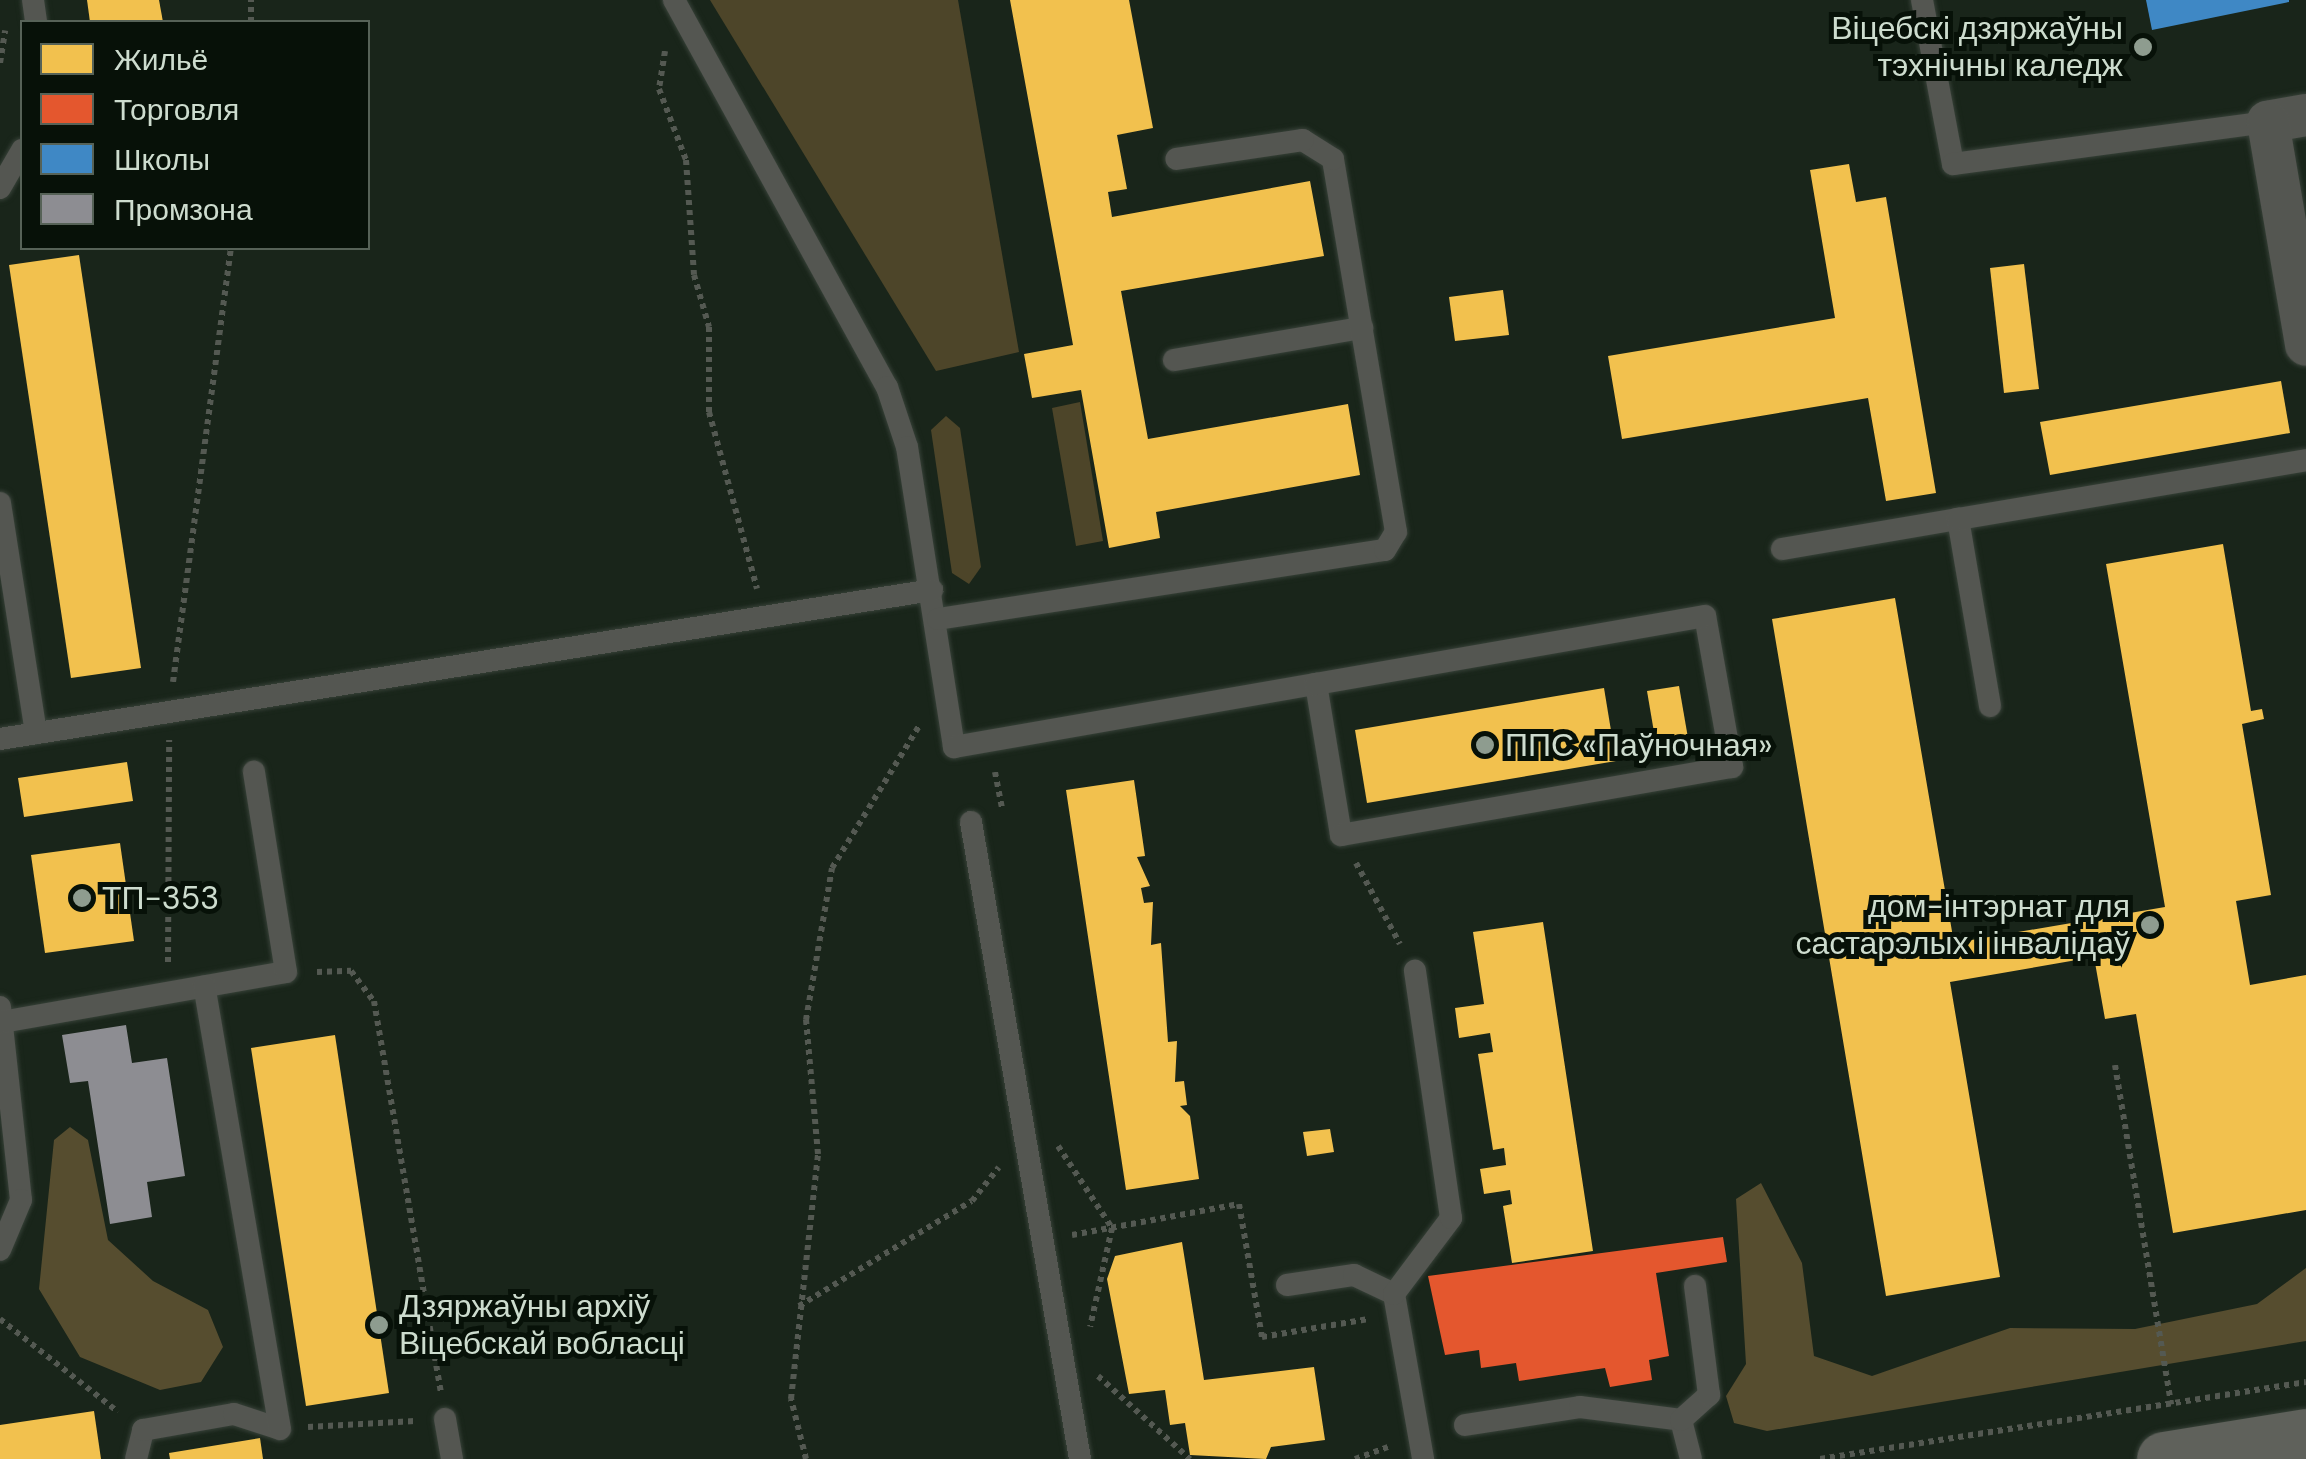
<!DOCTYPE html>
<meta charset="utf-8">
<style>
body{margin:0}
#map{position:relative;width:2306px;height:1459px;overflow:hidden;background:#19251a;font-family:"DM Sans",sans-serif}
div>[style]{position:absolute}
.green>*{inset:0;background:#4d4529}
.forest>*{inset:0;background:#564d2f}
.homes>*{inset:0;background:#f2c14e}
.shops>*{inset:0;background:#e4572e}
.schools>*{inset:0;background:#3f88c5}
.industry>*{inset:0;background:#8d8d92}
.path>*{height:6px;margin-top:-3px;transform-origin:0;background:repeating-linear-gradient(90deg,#545952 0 5px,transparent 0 10px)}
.roads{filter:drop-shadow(0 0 2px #374138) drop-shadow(0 0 2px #374138)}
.service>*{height:22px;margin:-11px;padding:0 11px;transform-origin:11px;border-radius:11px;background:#545651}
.minor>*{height:42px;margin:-21px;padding:0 21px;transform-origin:21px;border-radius:21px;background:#545651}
.secondary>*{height:55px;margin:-27.5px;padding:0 27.5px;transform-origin:27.5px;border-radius:27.5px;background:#5f615b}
.dots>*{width:28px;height:28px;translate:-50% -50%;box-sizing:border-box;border:5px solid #071108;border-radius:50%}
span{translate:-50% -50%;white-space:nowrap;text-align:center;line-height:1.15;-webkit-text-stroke:10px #071108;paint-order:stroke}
.poi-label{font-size:32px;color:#cddcce}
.right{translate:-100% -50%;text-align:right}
.left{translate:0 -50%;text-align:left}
.legend{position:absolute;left:20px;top:20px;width:350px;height:230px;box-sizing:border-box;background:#071108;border:2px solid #566257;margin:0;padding:12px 18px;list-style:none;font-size:30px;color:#cddcce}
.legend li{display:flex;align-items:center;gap:20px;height:50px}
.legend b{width:50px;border:2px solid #566257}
</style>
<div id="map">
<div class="green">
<i style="clip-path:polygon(710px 0,958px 0,1019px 352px,936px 371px)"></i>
<i style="clip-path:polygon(1080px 402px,1103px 541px,1076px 546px,1052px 408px)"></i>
<i style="clip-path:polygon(946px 416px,960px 428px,981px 567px,969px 584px,952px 573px,931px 430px)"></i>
</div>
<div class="forest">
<i style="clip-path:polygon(70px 1127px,88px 1140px,108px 1240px,153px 1281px,208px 1310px,223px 1347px,201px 1382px,160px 1390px,80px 1357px,39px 1289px,54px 1140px)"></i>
<i style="clip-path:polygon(1761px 1183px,1802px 1263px,1814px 1356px,1872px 1376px,2010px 1328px,2135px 1329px,2257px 1304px,2306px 1268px,2306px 1341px,1767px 1431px,1734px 1423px,1726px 1396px,1746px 1364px,1736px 1199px)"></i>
</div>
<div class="homes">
<i style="clip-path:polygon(87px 0,159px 0,163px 22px,90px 22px)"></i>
<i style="clip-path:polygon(1010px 0,1129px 0,1153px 128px,1117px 135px,1127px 189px,1108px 192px,1112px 217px,1310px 181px,1324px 256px,1121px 291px,1148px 439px,1348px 404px,1360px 475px,1156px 512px,1160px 538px,1109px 548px,1081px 390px,1032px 398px,1024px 354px,1073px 345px)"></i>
<i style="clip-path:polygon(1849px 164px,1856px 202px,1886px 197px,1936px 493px,1886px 501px,1868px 398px,1622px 439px,1608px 356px,1835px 318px,1810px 170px)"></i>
<i style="clip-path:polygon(79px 255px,141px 668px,71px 678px,9px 265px)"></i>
<i style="clip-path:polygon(2024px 264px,2039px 389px,2004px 393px,1990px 268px)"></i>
<i style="clip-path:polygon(1503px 290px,1509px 335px,1455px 341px,1449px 297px)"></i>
<i style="clip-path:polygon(2281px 381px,2290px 433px,2050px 475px,2040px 422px)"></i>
<i style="clip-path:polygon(2223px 544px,2251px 711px,2262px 709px,2264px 719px,2242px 724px,2271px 895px,2236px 901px,2250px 985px,2306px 975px,2306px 1210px,2173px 1233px,2136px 1014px,2105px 1019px,2094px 957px,1950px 982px,2000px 1277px,1886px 1296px,1772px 619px,1895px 598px,1954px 943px,2165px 907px,2106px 564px)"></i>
<i style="clip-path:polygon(1679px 686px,1688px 738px,1656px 744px,1647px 691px)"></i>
<i style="clip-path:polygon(1604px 688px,1616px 761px,1367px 803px,1355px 730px)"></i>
<i style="clip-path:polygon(127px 762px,133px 801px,24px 817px,18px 778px)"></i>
<i style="clip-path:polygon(1134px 780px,1145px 856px,1137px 857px,1150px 886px,1141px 888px,1144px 903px,1153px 902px,1151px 945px,1161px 943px,1168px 1042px,1177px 1041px,1175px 1082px,1184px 1081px,1187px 1105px,1180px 1106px,1190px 1116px,1199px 1179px,1126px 1190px,1066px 790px)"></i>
<i style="clip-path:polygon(120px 843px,134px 941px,45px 953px,31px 855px)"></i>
<i style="clip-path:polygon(1543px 922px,1593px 1251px,1512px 1263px,1503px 1206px,1512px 1204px,1510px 1190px,1484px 1194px,1480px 1169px,1506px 1165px,1504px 1148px,1493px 1150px,1478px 1054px,1493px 1052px,1490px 1033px,1459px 1038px,1455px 1008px,1484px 1004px,1473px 932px)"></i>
<i style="clip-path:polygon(335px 1035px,389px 1393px,306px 1406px,251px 1048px)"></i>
<i style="clip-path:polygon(1330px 1129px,1334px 1152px,1307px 1156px,1303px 1132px)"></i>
<i style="clip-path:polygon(1182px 1242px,1204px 1380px,1314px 1367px,1325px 1440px,1271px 1447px,1266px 1459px,1190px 1455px,1185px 1423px,1170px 1425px,1165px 1390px,1129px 1394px,1107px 1279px,1115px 1256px)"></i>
<i style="clip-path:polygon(94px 1411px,101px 1459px,0 1459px,0 1425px)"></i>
<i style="clip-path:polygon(260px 1438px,263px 1459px,170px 1459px,169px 1453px)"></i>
</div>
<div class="shops">
<i style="clip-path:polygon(1723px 1237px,1727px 1262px,1656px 1273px,1669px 1356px,1649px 1360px,1652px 1380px,1610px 1387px,1605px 1368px,1519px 1381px,1516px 1363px,1481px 1368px,1479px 1350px,1445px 1355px,1428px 1276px)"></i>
</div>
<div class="schools">
<i style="clip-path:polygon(2146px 0,2289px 0,2289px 2px,2152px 30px)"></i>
</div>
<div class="industry">
<i style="clip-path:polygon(126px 1025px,132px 1063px,167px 1058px,185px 1176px,147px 1182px,152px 1217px,110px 1224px,88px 1081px,70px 1083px,62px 1035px)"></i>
</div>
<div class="path">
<i style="left:251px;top:22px;width:22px;rotate:-90deg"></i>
<i style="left:665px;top:51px;width:38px;rotate:99deg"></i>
<i style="left:659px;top:89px;width:76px;rotate:69.2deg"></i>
<i style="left:686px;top:160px;width:115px;rotate:86deg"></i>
<i style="left:694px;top:275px;width:54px;rotate:73.9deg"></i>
<i style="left:709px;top:327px;width:85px;rotate:90deg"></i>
<i style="left:709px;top:412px;width:183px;rotate:74.8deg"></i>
<i style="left:0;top:63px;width:33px;rotate:-81deg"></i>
<i style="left:173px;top:682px;width:438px;rotate:-82.4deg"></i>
<i style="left:995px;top:772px;width:38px;rotate:79deg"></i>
<i style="left:1356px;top:863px;width:92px;rotate:61.5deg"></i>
<i style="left:168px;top:962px;width:222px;rotate:-89.7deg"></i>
<i style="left:317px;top:972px;width:34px;rotate:-2deg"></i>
<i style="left:351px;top:971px;width:38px;rotate:53deg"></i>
<i style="left:374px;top:1001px;width:397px;rotate:80.3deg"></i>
<i style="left:2115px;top:1065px;width:344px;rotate:80.6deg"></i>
<i style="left:1058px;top:1146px;width:98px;rotate:56.6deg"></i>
<i style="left:1112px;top:1228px;width:101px;rotate:102.5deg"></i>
<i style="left:1072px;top:1235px;width:170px;rotate:-10.5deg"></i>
<i style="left:1239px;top:1204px;width:135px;rotate:80.2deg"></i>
<i style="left:1262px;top:1337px;width:108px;rotate:-9.6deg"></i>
<i style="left:799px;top:1306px;width:202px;rotate:-31.3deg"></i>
<i style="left:972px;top:1201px;width:43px;rotate:-51.5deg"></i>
<i style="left:0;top:1319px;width:150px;rotate:38.2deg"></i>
<i style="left:1098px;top:1376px;width:124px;rotate:42.1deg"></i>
<i style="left:308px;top:1427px;width:107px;rotate:-3.2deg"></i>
<i style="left:806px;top:1459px;width:62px;rotate:-104deg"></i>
<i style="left:791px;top:1399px;width:246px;rotate:-83.7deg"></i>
<i style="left:818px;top:1154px;width:135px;rotate:-95.1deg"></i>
<i style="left:806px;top:1020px;width:154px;rotate:-80.3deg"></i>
<i style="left:832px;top:868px;width:167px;rotate:-58.5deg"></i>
<i style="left:1355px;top:1459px;width:35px;rotate:-20deg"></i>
<i style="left:1820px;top:1459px;width:492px;rotate:-9deg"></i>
</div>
<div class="roads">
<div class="service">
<i style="left:33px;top:0;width:22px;rotate:82deg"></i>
<i style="left:674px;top:0;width:442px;rotate:61.2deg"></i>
<i style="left:887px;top:387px;width:63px;rotate:71.6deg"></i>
<i style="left:907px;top:447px;width:304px;rotate:81.1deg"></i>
<i style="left:954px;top:747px;width:367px;rotate:-9.9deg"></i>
<i style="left:1316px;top:684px;width:153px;rotate:80.6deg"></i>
<i style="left:1341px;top:835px;width:397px;rotate:-9.9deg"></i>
<i style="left:1732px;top:767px;width:153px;rotate:-100.1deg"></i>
<i style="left:1705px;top:616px;width:395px;rotate:170.1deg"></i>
<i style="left:1922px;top:0;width:167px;rotate:79.3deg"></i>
<i style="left:1953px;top:164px;width:318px;rotate:-7.6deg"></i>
<i style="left:0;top:188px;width:44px;rotate:-59.9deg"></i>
<i style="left:1174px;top:360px;width:191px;rotate:-9.7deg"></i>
<i style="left:0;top:503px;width:233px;rotate:81.1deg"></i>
<i style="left:1782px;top:549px;width:179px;rotate:-9.7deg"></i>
<i style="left:938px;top:619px;width:452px;rotate:-8.8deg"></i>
<i style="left:1385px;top:550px;width:21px;rotate:-59deg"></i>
<i style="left:1396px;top:532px;width:378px;rotate:-99.6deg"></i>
<i style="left:1333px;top:159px;width:36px;rotate:-148deg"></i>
<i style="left:1303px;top:140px;width:128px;rotate:171.5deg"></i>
<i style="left:1990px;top:706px;width:190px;rotate:-99.7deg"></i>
<i style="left:1958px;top:519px;width:353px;rotate:-9.6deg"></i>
<i style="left:0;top:739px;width:944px;rotate:-9.08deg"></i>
<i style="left:971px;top:822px;width:646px;rotate:80.29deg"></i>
<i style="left:0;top:1007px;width:194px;rotate:83.8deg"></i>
<i style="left:21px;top:1200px;width:54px;rotate:112.8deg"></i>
<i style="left:2px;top:1022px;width:288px;rotate:-10deg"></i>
<i style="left:286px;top:972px;width:203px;rotate:-99.1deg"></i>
<i style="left:1287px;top:1285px;width:68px;rotate:-8.5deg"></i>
<i style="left:1354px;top:1275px;width:44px;rotate:25.4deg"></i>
<i style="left:1394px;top:1294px;width:168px;rotate:80deg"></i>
<i style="left:1394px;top:1294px;width:95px;rotate:-53.1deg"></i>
<i style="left:1451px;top:1218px;width:250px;rotate:-98.3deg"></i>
<i style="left:445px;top:1419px;width:41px;rotate:80.1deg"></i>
<i style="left:1465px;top:1425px;width:116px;rotate:-8.9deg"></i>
<i style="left:1580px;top:1407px;width:102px;rotate:7.3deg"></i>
<i style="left:136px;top:1459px;width:30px;rotate:-76deg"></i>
<i style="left:143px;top:1430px;width:92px;rotate:-10deg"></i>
<i style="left:234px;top:1414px;width:48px;rotate:18.1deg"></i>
<i style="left:280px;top:1429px;width:449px;rotate:-99.7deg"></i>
<i style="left:1691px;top:1459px;width:40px;rotate:-104.4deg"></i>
<i style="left:1681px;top:1420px;width:38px;rotate:-42deg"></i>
<i style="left:1709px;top:1395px;width:110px;rotate:-97.3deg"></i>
</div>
<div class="minor">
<i style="left:2306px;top:115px;width:39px;rotate:170deg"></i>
<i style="left:2268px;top:122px;width:226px;rotate:80.3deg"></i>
</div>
<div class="secondary">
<i style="left:2164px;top:1459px;width:144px;rotate:-9.2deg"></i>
</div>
</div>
<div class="dots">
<i style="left:2143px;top:47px;background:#8e9c8f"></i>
<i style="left:1485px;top:745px;background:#8e9c8f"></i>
<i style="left:82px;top:898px;background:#8e9c8f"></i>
<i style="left:2150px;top:925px;background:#8e9c8f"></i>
<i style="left:379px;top:1325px;background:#8e9c8f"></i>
</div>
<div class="poi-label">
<span class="right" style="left:2123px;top:47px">Віцебскі дзяржаўны<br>тэхнічны каледж</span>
<span class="left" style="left:1505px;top:745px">ППС «Паўночная»</span>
<span class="left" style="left:102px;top:898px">ТП-353</span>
<span class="right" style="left:2130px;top:925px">дом-інтэрнат для<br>састарэлых і інвалідаў</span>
<span class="left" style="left:399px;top:1325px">Дзяржаўны архіў<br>Віцебскай вобласці</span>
</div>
<ul class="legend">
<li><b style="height:28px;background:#f2c14e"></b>Жильё</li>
<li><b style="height:28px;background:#e4572e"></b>Торговля</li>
<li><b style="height:28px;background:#3f88c5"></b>Школы</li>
<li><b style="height:28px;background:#8d8d92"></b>Промзона</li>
</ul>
</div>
